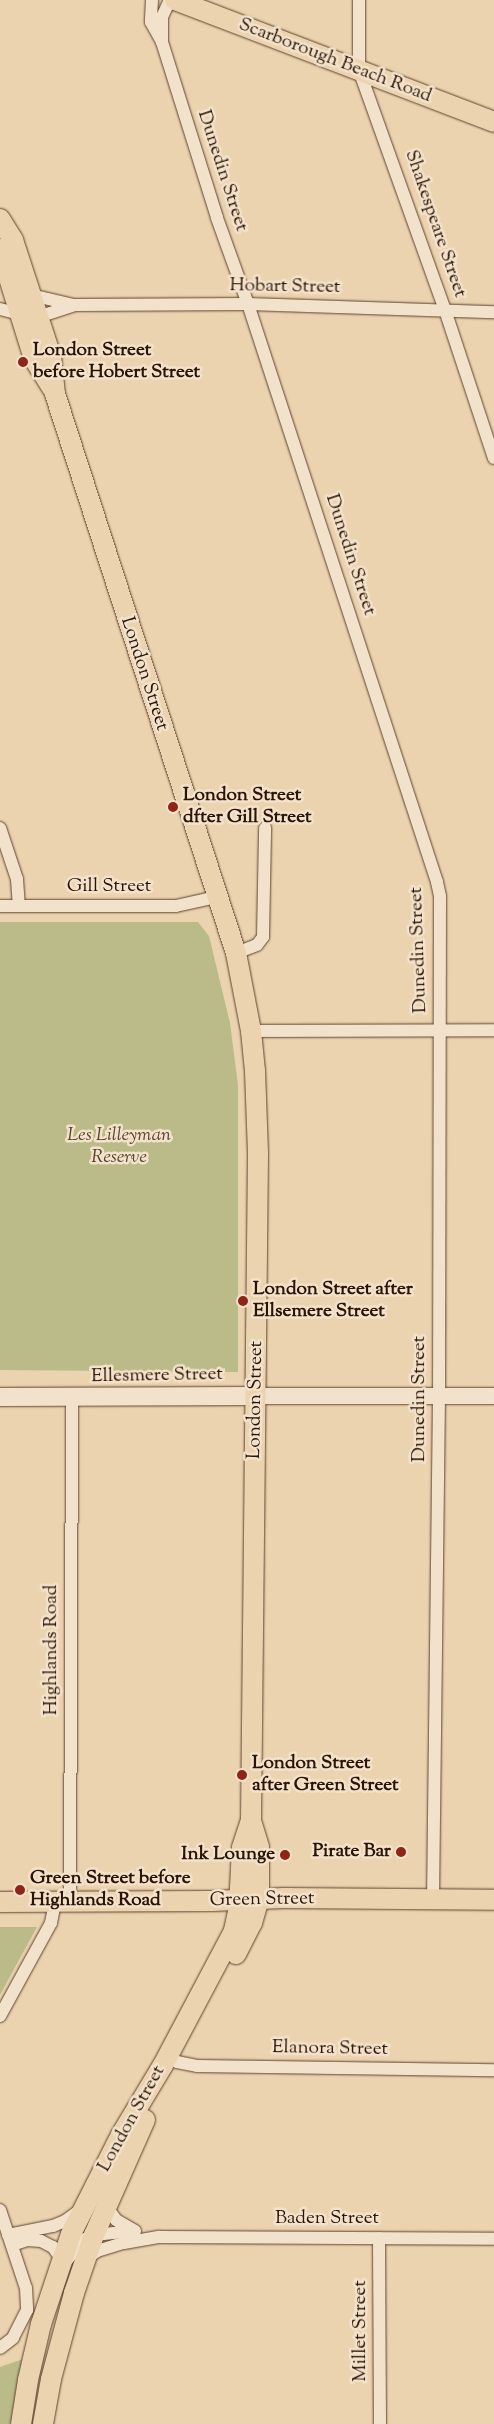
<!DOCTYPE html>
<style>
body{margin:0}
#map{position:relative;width:494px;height:2424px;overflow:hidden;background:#ecd3af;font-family:"Sorts Mill Goudy",serif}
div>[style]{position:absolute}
.green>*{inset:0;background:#babb88}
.roads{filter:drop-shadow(0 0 1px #5c432f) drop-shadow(0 0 1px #5c432f)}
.minor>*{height:12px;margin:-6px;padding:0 6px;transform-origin:6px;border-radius:6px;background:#f3e2cb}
.tertiary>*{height:16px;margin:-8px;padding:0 8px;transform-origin:8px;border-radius:8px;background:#f3e2cb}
.secondary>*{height:18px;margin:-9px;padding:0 9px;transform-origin:9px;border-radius:9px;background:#f3e2cb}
.primary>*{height:20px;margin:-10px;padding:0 10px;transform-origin:10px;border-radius:10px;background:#ecd3af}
.dots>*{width:14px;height:14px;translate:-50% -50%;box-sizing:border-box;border:2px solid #f3e2cb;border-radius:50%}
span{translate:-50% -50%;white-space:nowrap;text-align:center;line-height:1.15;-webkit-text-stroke:5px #f3e2cb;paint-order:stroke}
.street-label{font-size:19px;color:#2c1304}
.poi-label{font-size:19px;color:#2c1304;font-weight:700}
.left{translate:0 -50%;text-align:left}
.right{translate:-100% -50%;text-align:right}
.park-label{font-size:19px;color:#57452c;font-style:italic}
</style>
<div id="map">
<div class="green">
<i style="clip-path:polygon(0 922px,198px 922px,209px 936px,230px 1023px,238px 1085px,238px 1372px,0 1370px)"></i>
<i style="clip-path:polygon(0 1927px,37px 1927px,0 1995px)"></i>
<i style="clip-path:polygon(23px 2359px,15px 2424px,0 2424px,0 2367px)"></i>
</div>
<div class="roads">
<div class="minor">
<i style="left:152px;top:0;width:22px;rotate:93deg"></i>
<i style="left:151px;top:22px;width:23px;rotate:61deg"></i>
<i style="left:162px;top:42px;width:184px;rotate:72.6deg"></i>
<i style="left:217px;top:218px;width:91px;rotate:70.2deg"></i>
<i style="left:248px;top:304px;width:608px;rotate:71.89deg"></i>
<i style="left:437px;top:882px;width:14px;rotate:78deg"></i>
<i style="left:440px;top:896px;width:500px;rotate:90.11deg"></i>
<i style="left:439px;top:1396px;width:504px;rotate:90.68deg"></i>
<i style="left:359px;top:0;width:70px;rotate:90deg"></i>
<i style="left:359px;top:70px;width:255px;rotate:70.3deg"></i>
<i style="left:445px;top:310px;width:156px;rotate:71.7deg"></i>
<i style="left:162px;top:42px;width:25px;rotate:-90deg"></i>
<i style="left:162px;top:17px;width:19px;rotate:-65deg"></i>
<i style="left:31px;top:295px;width:44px;rotate:13.1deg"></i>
<i style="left:74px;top:305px;width:174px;rotate:-0.3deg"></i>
<i style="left:248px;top:304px;width:246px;rotate:1.9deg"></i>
<i style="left:0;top:309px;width:21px;rotate:14deg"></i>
<i style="left:38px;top:317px;width:38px;rotate:-18deg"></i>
<i style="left:0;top:828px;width:54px;rotate:71.6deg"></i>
<i style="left:17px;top:879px;width:27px;rotate:86deg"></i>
<i style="left:0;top:906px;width:176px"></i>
<i style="left:176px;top:906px;width:42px;rotate:-12.4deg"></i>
<i style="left:236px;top:953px;width:22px;rotate:-21deg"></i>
<i style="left:257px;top:945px;width:10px;rotate:-53deg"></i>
<i style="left:263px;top:937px;width:109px;rotate:-88.9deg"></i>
<i style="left:251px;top:1031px;width:243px;rotate:-0.2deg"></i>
<i style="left:70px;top:1902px;width:504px;rotate:-89.77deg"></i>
<i style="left:0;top:2016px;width:106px;rotate:-61.3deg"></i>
<i style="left:51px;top:1923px;width:20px;rotate:-79deg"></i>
<i style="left:167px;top:2055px;width:12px;rotate:35deg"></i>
<i style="left:177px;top:2062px;width:20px;rotate:11deg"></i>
<i style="left:197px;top:2066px;width:297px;rotate:0.8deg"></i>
<i style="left:106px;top:2206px;width:17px;rotate:54deg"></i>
<i style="left:116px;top:2220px;width:22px;rotate:30deg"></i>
<i style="left:0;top:2210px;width:82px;rotate:71.6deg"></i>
<i style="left:26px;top:2288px;width:22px;rotate:87deg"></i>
<i style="left:27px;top:2310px;width:31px;rotate:117deg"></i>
<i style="left:13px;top:2338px;width:16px;rotate:142deg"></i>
<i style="left:8px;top:2235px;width:46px;rotate:-11.3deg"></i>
<i style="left:53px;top:2226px;width:13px;rotate:-23deg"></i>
<i style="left:65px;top:2221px;width:19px;rotate:-36deg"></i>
<i style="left:379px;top:2238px;width:186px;rotate:89.7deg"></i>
<i style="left:12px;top:2245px;width:16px;rotate:-18deg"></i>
<i style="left:27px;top:2240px;width:14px;rotate:4deg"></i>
<i style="left:41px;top:2241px;width:13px;rotate:27deg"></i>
<i style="left:53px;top:2247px;width:16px;rotate:55deg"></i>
<i style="left:86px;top:2259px;width:14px;rotate:-36deg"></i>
<i style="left:97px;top:2251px;width:28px;rotate:-17deg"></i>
<i style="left:124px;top:2243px;width:36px;rotate:-10deg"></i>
<i style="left:159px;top:2237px;width:335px;rotate:0.3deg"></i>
<i style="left:67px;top:2260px;width:26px;rotate:-51deg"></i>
<i style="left:83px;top:2240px;width:12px;rotate:-24deg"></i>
<i style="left:94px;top:2235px;width:39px;rotate:-6deg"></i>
</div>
<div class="tertiary">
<i style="left:256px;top:1396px;width:238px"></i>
</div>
<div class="secondary">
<i style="left:0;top:1397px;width:256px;rotate:-0.2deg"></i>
</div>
<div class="primary">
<i style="left:175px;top:0;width:342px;rotate:20.9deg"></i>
<i style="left:0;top:219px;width:25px;rotate:58deg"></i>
<i style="left:13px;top:240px;width:122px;rotate:71.9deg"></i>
<i style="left:51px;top:356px;width:38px;rotate:84deg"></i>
<i style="left:55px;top:394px;width:588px;rotate:72.06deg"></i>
<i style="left:236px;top:953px;width:79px;rotate:79.1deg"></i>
<i style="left:251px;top:1031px;width:40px;rotate:84.3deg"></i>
<i style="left:255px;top:1071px;width:82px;rotate:87.9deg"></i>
<i style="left:258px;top:1153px;width:667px;rotate:90.6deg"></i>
<i style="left:251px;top:1820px;width:29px;rotate:108deg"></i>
<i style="left:242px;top:1848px;width:59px;rotate:92.9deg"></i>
<i style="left:239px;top:1907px;width:25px;rotate:102deg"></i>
<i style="left:234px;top:1931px;width:152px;rotate:117.9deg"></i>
<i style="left:163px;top:2065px;width:82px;rotate:121deg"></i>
<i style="left:121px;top:2135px;width:111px;rotate:116.8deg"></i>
<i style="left:71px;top:2234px;width:95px;rotate:108.4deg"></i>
<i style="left:41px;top:2324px;width:57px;rotate:103.1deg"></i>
<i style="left:28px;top:2380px;width:45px;rotate:99deg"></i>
<i style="left:0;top:249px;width:115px;rotate:72.8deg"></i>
<i style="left:34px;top:359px;width:34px;rotate:58deg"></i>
<i style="left:0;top:1902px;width:212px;rotate:-0.3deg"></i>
<i style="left:212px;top:1901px;width:72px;rotate:-2.4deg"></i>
<i style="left:284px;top:1898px;width:210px;rotate:0.5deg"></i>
<i style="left:236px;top:1954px;width:35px;rotate:-63deg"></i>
<i style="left:252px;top:1923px;width:26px;rotate:-74deg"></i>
<i style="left:259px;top:1898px;width:51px;rotate:-90deg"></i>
<i style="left:259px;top:1847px;width:28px;rotate:-107deg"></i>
<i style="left:43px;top:2424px;width:46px;rotate:-79.9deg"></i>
<i style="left:51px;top:2379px;width:89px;rotate:-75deg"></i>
<i style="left:74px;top:2293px;width:61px;rotate:-71deg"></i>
<i style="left:94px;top:2235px;width:126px;rotate:-66.1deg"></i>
</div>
</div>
<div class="dots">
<i style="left:23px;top:362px;background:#8f2418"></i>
<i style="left:173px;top:807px;background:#8f2418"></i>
<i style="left:243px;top:1301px;background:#8f2418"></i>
<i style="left:242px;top:1775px;background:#8f2418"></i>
<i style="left:401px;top:1852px;background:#8f2418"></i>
<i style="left:285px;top:1855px;background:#8f2418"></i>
<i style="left:20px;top:1890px;background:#8f2418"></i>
</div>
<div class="street-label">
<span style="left:335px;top:61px;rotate:21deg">Scarborough Beach Road</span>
<span style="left:222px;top:171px;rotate:72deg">Dunedin Street</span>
<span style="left:435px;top:224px;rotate:71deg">Shakespeare Street</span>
<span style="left:285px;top:287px;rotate:1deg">Hobart Street</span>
<span style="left:350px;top:555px;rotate:72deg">Dunedin Street</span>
<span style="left:144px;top:674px;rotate:72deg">London Street</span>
<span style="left:109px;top:887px">Gill Street</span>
<span style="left:419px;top:950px;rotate:-92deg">Dunedin Street</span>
<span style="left:157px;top:1376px;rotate:-1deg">Ellesmere Street</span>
<span style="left:420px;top:1399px;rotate:-90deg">Dunedin Street</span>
<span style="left:256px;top:1400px;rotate:-89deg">London Street</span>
<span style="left:52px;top:1650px;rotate:-90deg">Highlands Road</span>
<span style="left:262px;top:1900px;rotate:-1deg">Green Street</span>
<span style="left:330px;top:2049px;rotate:1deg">Elanora Street</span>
<span style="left:132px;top:2119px;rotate:-61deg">London Street</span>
<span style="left:327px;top:2219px">Baden Street</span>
<span style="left:361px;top:2331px;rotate:-90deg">Millet Street</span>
</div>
<div class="poi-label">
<span class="left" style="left:33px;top:362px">London Street<br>before Hobert Street</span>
<span class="left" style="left:183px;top:807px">London Street<br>dfter Gill Street</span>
<span class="left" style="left:253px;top:1301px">London Street after<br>Ellsemere Street</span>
<span class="left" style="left:252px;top:1775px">London Street<br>after Green Street</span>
<span class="right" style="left:391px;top:1852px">Pirate Bar</span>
<span class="right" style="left:275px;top:1855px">Ink Lounge</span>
<span class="left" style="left:30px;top:1890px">Green Street before<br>Highlands Road</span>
</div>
<div class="park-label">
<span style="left:119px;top:1147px">Les Lilleyman<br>Reserve</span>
</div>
</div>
